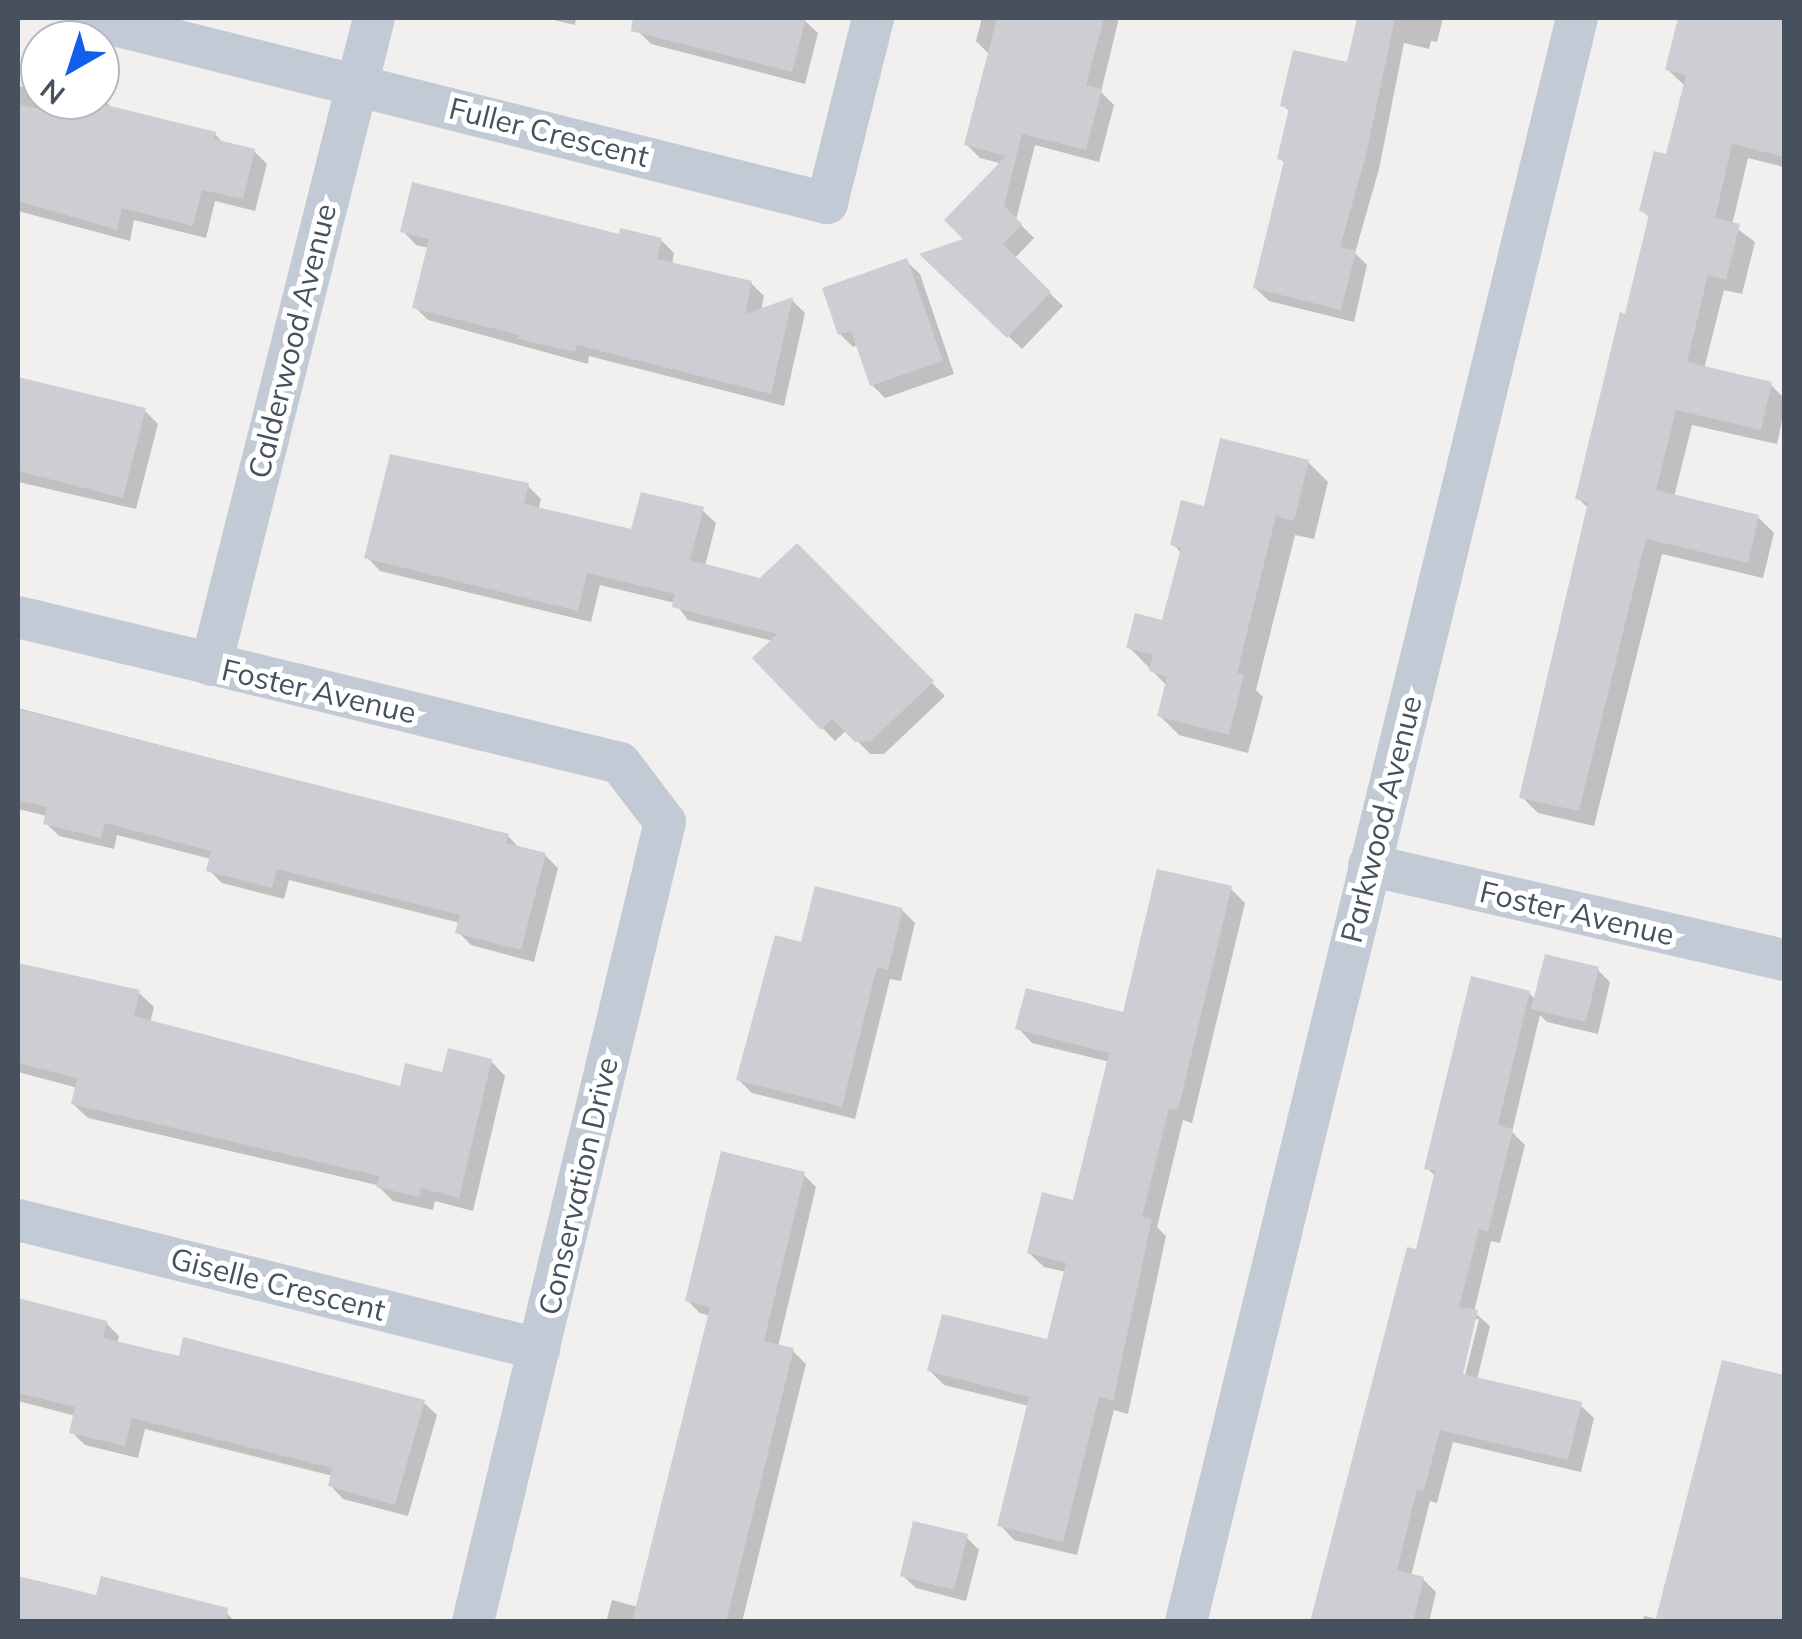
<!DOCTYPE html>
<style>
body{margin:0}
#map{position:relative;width:1802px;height:1639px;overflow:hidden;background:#f2efef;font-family:Mulish,sans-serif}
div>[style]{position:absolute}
.shadow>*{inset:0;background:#0003}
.building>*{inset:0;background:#ccced4}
.street>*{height:42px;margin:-21px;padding:0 21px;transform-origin:21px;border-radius:21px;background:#c2cad5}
span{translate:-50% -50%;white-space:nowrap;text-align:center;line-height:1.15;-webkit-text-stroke:10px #fff;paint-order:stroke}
.street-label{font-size:30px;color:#47515e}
.frame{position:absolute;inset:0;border:20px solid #47515e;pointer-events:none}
.north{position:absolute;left:20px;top:20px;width:100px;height:100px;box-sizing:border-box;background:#fff;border:2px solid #b5b9bf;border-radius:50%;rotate:219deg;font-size:28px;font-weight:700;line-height:40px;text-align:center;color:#47515e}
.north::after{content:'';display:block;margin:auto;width:35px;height:45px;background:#125fea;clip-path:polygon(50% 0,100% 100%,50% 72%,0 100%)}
</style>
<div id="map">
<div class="shadow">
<i style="clip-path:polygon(545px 18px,576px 18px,575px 25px)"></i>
<i style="clip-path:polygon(642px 18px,794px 18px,804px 20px,818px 33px,805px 84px,651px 44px,638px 31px)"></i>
<i style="clip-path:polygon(982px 18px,1119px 18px,1101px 92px,1114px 105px,1099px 162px,1035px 145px,1016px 220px,1034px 238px,1014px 259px,1063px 306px,1022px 349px,924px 255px,967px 240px,1003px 164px,980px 158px,967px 145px,990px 55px,976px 41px)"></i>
<i style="clip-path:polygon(1361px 18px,1443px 18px,1437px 42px,1431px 41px,1429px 49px,1404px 43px,1379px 169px,1355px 253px,1367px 265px,1354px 322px,1269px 301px,1255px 288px,1286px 165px,1280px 158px,1291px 113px,1283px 105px,1349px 65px)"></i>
<i style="clip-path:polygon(1680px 18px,1718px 21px,1719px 18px,1784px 18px,1784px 167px,1748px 158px,1732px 225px,1755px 242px,1742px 294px,1724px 290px,1704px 369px,1771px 385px,1784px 398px,1784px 411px,1777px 444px,1692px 425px,1674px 497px,1758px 517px,1774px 533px,1763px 578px,1662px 554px,1594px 826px,1538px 813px,1522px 797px,1589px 509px,1578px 498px,1651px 219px,1642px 210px,1668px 157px,1684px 85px,1667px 69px)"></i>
<i style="clip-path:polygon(18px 86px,40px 90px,40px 100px,106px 102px,114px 110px,215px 134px,224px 144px,254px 151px,267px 164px,255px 211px,215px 201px,206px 238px,134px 220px,130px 241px,18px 211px)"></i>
<i style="clip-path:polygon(403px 231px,661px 240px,674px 253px,672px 265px,751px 283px,764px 296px,761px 311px,792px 300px,805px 313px,784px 406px,589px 356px,588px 364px,428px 320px,415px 307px,429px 248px,416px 245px)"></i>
<i style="clip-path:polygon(906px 261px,920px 274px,954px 374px,885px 398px,872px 385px,858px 345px,853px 347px,840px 334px)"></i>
<i style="clip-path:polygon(18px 379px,145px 411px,158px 424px,136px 509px,18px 482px)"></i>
<i style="clip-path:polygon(1308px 462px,1328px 482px,1314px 539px,1295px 535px,1256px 690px,1263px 697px,1248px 753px,1179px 735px,1159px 715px,1167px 686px,1129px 647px,1164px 623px,1182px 554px,1173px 544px,1206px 509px)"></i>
<i style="clip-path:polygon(528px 486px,541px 499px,538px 510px,633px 532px,702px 510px,716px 523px,705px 566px,761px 581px,797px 546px,945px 696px,884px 754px,870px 754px,847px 730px,835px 741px,755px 658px,773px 641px,688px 620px,675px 603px,600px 585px,591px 622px,380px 571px,367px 557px)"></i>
<i style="clip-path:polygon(18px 708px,508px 836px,520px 849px,545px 855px,558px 868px,534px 962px,471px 945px,458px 932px,460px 923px,289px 880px,284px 899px,222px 883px,209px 870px,211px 859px,117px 835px,114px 849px,59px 836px,46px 823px,47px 816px,18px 809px)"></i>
<i style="clip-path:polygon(1231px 889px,1245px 903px,1192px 1123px,1183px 1120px,1157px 1227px,1166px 1236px,1128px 1414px,1114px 1410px,1077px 1555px,1014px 1540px,1000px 1525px,1029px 1406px,944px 1385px,929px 1370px,1048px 1342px,1066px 1272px,1044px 1267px,1029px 1253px,1075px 1203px,1110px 1062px,1032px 1043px,1018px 1028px,1125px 1015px)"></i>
<i style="clip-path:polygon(902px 910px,915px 923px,901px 981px,890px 979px,855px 1119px,752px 1093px,739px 1080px,803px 945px)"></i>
<i style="clip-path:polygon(18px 965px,139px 993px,154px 1007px,150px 1023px,402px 1089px,491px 1061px,505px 1076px,473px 1211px,435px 1201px,433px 1210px,393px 1201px,377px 1185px,88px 1118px,73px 1104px,78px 1088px,18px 1072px)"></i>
<i style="clip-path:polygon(evenodd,1597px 969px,1610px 982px,1598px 1034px,1547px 1022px,1540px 1015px,1512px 1132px,1525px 1145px,1500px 1243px,1491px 1241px,1474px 1312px,1490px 1326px,1477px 1380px,1580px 1405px,1594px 1418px,1581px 1472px,1453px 1442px,1437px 1503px,1430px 1501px,1411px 1576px,1423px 1579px,1436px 1592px,1429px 1622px,1306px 1622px,1312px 1621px,1417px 1252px,1436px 1177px,1427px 1168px,1529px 993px,1536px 1000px,1597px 969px,1473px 1319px,1479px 1319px,1462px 1387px,1457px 1386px,1473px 1319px)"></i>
<i style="clip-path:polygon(803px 1174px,816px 1187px,778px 1347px,793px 1351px,806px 1364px,742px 1622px,606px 1622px,612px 1600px,638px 1607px,710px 1316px,700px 1313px,687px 1300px)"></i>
<i style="clip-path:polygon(18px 1300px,106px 1323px,119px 1336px,117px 1344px,180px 1360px,423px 1402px,437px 1415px,408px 1516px,343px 1499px,330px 1485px,333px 1476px,145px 1429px,138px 1458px,85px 1445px,72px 1432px,76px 1416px,18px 1401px)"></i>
<i style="clip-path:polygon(1723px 1363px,1784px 1377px,1784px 1622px,1643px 1622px,1644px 1616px,1658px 1619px)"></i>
<i style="clip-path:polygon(966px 1537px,979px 1550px,966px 1601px,916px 1588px,902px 1575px)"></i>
<i style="clip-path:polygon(18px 1578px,98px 1598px,224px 1610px,235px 1622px,18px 1622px)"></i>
</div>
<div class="building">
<i style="clip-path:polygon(633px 18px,806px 18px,792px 72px,631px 31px)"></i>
<i style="clip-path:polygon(997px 18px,1104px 18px,1086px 85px,1102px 89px,1086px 150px,1022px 134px,1004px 206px,1022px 224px,1003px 244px,1051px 292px,1007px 338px,919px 254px,963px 239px,944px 220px,1006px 156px,964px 145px)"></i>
<i style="clip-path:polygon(1357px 18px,1395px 18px,1366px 155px,1340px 247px,1356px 250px,1341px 310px,1253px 288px,1284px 161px,1277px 159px,1289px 108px,1280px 106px,1293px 50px,1347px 62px)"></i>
<i style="clip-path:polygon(1678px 18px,1784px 18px,1784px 157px,1732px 144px,1715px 218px,1740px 224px,1726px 280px,1708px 275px,1687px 362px,1772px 382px,1761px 430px,1676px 410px,1656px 490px,1759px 515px,1748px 563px,1646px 539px,1579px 811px,1519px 798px,1588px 502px,1575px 499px,1620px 312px,1625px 314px,1649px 214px,1639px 211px,1654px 151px,1666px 154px,1686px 75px,1665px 70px)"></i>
<i style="clip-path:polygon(69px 100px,107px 100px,106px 105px,216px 132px,214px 139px,255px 149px,243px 199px,202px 190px,193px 226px,122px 208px,117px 230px,18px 201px,18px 104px,65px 115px)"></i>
<i style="clip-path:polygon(412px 182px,619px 234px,620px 228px,662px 238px,657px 259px,752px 281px,745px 314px,793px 297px,771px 394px,577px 345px,575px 352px,518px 339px,519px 335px,412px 308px,429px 239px,400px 232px)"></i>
<i style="clip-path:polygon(907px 258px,943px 361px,870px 386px,851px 331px,838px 335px,822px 288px)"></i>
<i style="clip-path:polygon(18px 377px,146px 408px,123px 498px,18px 471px)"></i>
<i style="clip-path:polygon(1220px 438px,1309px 460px,1294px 521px,1276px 516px,1237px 673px,1244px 675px,1229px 735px,1157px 716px,1167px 677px,1149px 671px,1153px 655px,1126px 648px,1135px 613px,1162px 620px,1181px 548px,1170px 545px,1181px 500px,1204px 506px)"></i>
<i style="clip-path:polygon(390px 454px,529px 483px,524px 504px,631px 529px,641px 492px,704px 507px,690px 560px,760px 578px,797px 543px,934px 681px,870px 742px,855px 742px,832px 719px,821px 730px,752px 658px,777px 634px,672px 607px,675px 594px,587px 573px,578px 611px,364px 558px)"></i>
<i style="clip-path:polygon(18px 709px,509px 834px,506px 843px,546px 853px,521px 950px,455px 933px,460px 915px,277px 869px,272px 888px,206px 871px,211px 851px,105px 823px,101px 838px,43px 824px,47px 807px,18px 800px)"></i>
<i style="clip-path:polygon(1157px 869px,1232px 886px,1178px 1110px,1169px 1108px,1142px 1217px,1152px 1219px,1113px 1401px,1099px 1397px,1063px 1542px,997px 1526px,1029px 1397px,927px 1371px,942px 1314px,1047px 1339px,1066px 1263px,1027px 1253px,1042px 1192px,1073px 1200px,1109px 1053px,1015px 1029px,1026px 988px,1123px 1012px)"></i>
<i style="clip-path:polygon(815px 886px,903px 908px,888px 970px,877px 967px,842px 1107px,736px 1080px,775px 935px,801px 942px)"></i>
<i style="clip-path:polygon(1545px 954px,1599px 967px,1586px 1022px,1531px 1009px)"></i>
<i style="clip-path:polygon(18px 963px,140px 990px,134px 1016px,400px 1086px,405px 1063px,442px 1072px,448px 1048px,492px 1059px,459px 1198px,421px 1188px,419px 1197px,376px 1187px,379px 1176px,71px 1104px,77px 1078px,18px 1063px)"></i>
<i style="clip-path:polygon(1471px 976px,1530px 991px,1498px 1125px,1513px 1129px,1488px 1232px,1479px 1229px,1459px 1307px,1478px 1310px,1463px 1374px,1582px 1402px,1568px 1460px,1440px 1430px,1424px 1491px,1417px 1489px,1397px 1570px,1424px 1577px,1413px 1622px,1310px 1622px,1407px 1247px,1416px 1249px,1435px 1171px,1424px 1169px)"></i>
<i style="clip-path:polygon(721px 1151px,805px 1172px,764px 1341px,794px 1348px,726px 1622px,632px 1622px,710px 1307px,685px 1301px)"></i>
<i style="clip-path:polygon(18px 1298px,107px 1321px,103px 1338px,179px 1356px,183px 1337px,425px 1400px,395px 1505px,328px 1486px,332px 1468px,132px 1418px,125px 1446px,69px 1433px,75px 1407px,18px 1393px)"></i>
<i style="clip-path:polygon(1722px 1360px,1784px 1375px,1784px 1622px,1655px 1622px)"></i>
<i style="clip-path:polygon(913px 1521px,968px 1534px,954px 1590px,900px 1576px)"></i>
<i style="clip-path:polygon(18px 1576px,96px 1595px,101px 1576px,228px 1608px,226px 1622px,18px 1622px)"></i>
</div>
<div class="street">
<i style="left:86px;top:18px;width:764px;rotate:14.02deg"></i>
<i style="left:827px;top:203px;width:191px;rotate:-76deg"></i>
<i style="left:18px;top:617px;width:619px;rotate:13.63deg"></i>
<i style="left:620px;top:763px;width:74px;rotate:52.7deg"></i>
<i style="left:665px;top:822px;width:823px;rotate:103.5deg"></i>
<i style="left:211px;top:665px;width:667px;rotate:-75.86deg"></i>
<i style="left:1369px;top:865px;width:426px;rotate:12.9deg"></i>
<i style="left:18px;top:1220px;width:537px;rotate:13.91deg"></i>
<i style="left:1186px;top:1622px;width:1651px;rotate:-76.3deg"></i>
</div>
<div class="street-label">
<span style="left:549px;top:132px;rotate:14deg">Fuller Crescent</span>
<span style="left:292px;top:341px;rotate:-76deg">Calderwood Avenue</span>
<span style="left:319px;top:691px;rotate:13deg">Foster Avenue</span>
<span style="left:1381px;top:819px;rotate:-76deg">Parkwood Avenue</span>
<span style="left:1577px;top:913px;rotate:13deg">Foster Avenue</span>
<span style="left:578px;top:1186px;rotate:-77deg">Conservation Drive</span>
<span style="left:278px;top:1284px;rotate:14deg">Giselle Crescent</span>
</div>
<div class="frame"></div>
<div class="north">N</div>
</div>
